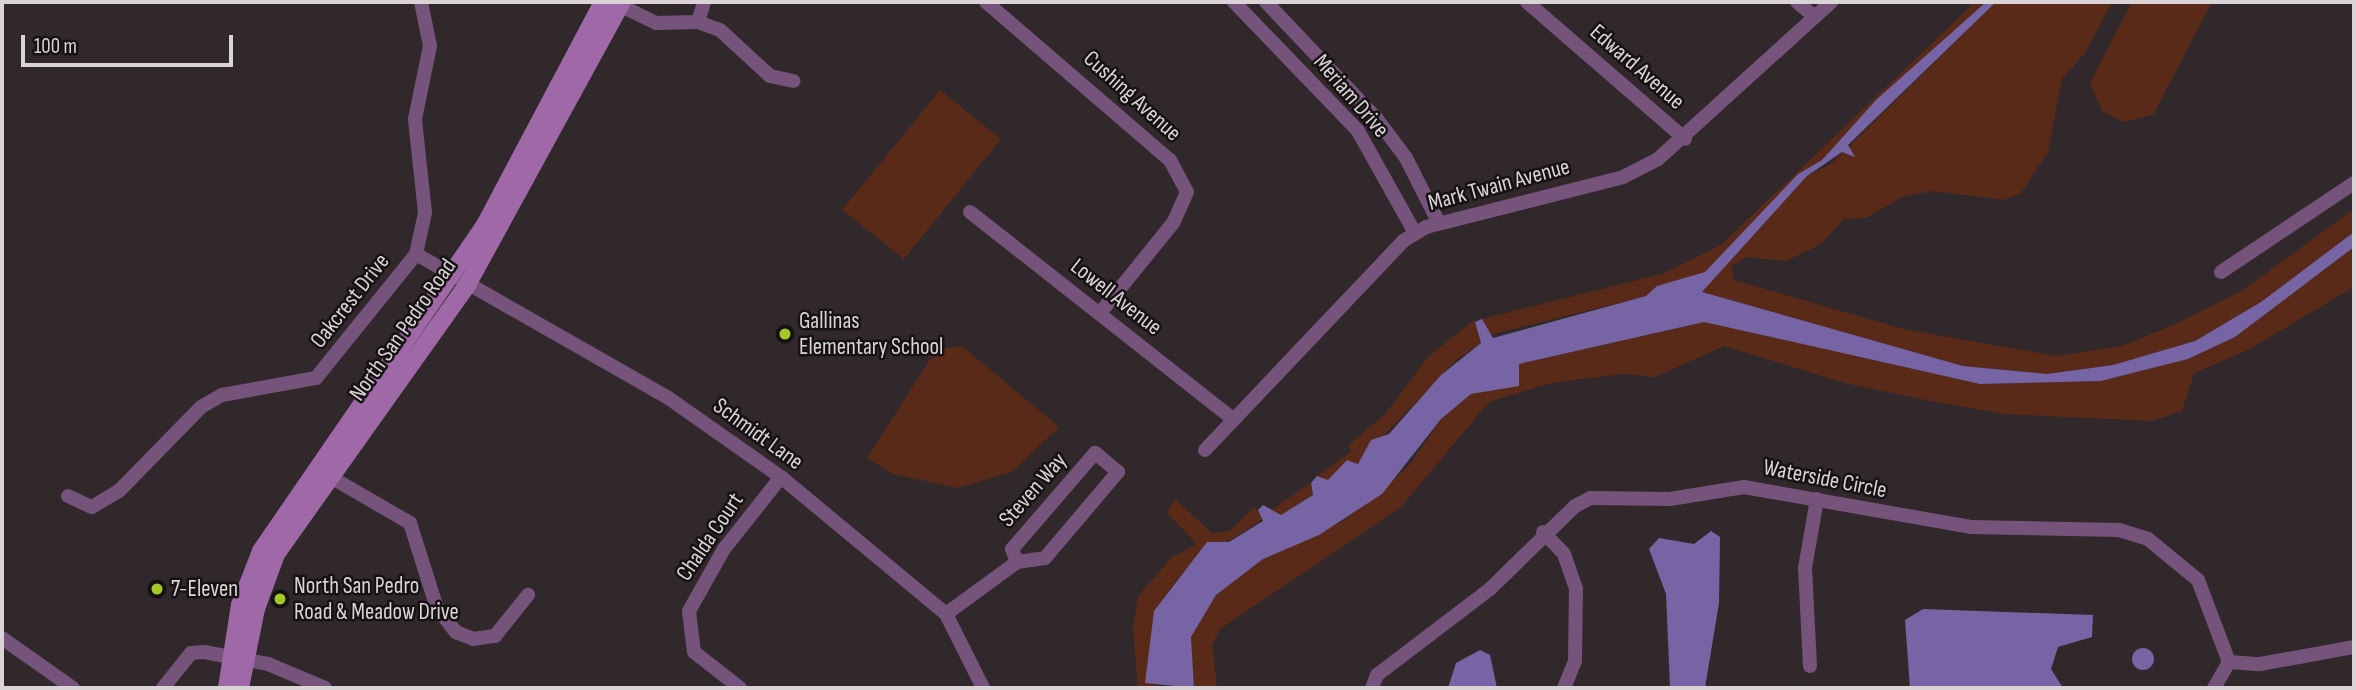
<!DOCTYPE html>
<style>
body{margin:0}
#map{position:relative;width:2356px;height:690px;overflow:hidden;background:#31282c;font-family:"Sofia Sans Condensed",sans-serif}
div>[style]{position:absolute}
.green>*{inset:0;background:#592a17}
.water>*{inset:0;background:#7664a4}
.round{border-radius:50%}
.street>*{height:14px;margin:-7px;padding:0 7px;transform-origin:7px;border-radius:7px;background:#75537a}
.secondary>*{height:18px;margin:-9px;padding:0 9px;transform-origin:9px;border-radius:9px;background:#9e69a6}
.dots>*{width:19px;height:19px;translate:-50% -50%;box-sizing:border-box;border:4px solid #161214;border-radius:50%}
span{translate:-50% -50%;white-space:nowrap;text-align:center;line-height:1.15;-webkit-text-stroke:5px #161214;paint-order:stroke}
.street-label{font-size:23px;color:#dad4d6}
.poi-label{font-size:23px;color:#dad4d6}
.left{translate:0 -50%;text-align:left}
.frame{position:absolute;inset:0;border:4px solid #dad4d6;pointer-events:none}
.scale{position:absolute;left:21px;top:35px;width:212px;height:32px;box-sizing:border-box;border:4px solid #dad4d6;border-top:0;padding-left:9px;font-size:21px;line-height:24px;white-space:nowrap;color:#dad4d6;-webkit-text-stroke:5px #161214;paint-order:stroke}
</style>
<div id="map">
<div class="green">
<i style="clip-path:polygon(1975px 2px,1986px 2px,1877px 99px,1822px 160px,1798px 174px,1706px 272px,1657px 286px,1647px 296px,1489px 335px,1482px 319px,1662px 274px,1721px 245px)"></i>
<i style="clip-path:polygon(1996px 2px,2112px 2px,2086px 52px,2062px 79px,2048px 152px,2021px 193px,2003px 200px,1933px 191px,1904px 196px,1866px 218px,1844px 219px,1821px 244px,1786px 261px,1746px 257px,1731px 267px,1734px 280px,1903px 329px,2056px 356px,2123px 346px,2177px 323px,2243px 290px,2354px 209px,2354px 232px,2261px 302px,2195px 341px,2113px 365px,2047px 374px,1963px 366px,1702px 292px,1807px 176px,1831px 164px)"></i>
<i style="clip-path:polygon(2132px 2px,2212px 2px,2153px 115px,2123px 122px,2102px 111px,2090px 83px)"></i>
<i style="clip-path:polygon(940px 90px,1001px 139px,904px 259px,842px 210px)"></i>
<i style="clip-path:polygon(2354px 247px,2354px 287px,2248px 350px,2194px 373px,2182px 411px,2151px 421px,2005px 414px,1936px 402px,1848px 384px,1724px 346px,1655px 377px,1623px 374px,1551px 383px,1489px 402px,1400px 508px,1220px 629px,1212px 645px,1217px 688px,1194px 688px,1191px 637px,1216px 595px,1263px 559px,1345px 520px,1408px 467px,1441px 419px,1471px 394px,1494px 389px,1519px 364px,1704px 322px,1980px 384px,2101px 381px,2188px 359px,2235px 337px)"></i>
<i style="clip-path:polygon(1474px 320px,1481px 343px,1456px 360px,1357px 464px,1352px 461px,1328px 480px,1317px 476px,1352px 451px,1348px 446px,1385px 414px,1428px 357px)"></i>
<i style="clip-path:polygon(962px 346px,1059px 427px,1012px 472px,957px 488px,893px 474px,867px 458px,936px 350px)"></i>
<i style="clip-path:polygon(1310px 483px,1313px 495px,1281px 515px,1270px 511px)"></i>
<i style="clip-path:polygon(1176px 500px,1212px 533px,1230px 531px,1254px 507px,1265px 518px,1227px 542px,1208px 543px,1175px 582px,1155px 611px,1149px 654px,1155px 688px,1138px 688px,1133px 628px,1138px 596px,1172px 557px,1197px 544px,1166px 512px)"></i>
</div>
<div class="water">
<i style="clip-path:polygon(1986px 2px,1996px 2px,1848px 145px,1855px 157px,1842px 152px,1807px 176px,1702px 292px,1963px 366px,2047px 374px,2113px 365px,2195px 341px,2261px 302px,2354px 232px,2354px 247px,2235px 337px,2188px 359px,2101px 381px,1980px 384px,1704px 322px,1519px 364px,1519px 386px,1471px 394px,1441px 419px,1382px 494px,1319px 535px,1263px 559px,1216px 595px,1191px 637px,1194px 688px,1145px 683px,1154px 611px,1207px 542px,1229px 542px,1263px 521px,1258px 510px,1263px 505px,1281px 515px,1313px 495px,1311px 483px,1317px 476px,1328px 480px,1347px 460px,1358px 464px,1371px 440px,1389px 434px,1441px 375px,1481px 343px,1475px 322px,1482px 319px,1493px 338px,1646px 296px,1657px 286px,1705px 272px,1798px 174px,1822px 160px,1877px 99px)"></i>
<i style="clip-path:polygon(1711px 531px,1720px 537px,1719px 603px,1705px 688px,1670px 688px,1666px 594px,1649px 549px,1659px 538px,1694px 544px)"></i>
<i style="clip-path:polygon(1923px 609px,2093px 615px,2092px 637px,2058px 647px,2051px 669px,2063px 688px,1910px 688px,1905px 620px)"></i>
<i class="round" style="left:2132px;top:648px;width:22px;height:22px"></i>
<i style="clip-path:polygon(1480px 650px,1490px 655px,1497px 688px,1448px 688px,1456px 663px)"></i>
</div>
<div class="street">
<i style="left:613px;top:2px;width:48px;rotate:26deg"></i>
<i style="left:656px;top:23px;width:42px;rotate:-1.4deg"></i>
<i style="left:698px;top:22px;width:23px;rotate:20deg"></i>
<i style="left:720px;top:30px;width:68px;rotate:42.6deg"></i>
<i style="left:770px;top:76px;width:24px;rotate:12deg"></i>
<i style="left:986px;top:2px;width:243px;rotate:40.7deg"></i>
<i style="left:1170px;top:160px;width:36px;rotate:62deg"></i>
<i style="left:1187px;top:192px;width:34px;rotate:114deg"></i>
<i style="left:1173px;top:223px;width:114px;rotate:129deg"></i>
<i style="left:1234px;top:2px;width:179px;rotate:46.1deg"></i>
<i style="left:1358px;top:131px;width:117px;rotate:60.8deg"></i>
<i style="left:1266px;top:2px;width:160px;rotate:46.5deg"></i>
<i style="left:1376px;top:118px;width:50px;rotate:53.1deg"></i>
<i style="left:1406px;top:158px;width:73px;rotate:63.1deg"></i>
<i style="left:1527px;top:2px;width:209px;rotate:40.9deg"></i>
<i style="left:1797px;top:2px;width:23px;rotate:40deg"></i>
<i style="left:698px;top:22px;width:21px;rotate:-73deg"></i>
<i style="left:970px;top:212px;width:335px;rotate:38.2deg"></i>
<i style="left:416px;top:254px;width:289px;rotate:29.7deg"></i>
<i style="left:667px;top:397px;width:139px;rotate:35.1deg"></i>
<i style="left:781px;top:477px;width:214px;rotate:39.7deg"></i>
<i style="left:946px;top:614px;width:83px;rotate:63.4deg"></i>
<i style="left:2221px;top:272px;width:160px;rotate:-33.8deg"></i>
<i style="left:1205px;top:450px;width:288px;rotate:-46.5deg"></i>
<i style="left:1403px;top:241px;width:27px;rotate:-31deg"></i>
<i style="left:1426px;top:227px;width:203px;rotate:-14.2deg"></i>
<i style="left:1623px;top:177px;width:39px;rotate:-27deg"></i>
<i style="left:1658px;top:159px;width:234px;rotate:-42.2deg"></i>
<i style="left:322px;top:472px;width:102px;rotate:30.1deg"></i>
<i style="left:410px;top:523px;width:89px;rotate:72.4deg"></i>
<i style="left:437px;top:608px;width:31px;rotate:52deg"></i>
<i style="left:456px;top:632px;width:18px;rotate:22deg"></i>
<i style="left:473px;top:639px;width:22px;rotate:-8deg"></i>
<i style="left:495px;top:636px;width:53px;rotate:-51.2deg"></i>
<i style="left:68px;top:496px;width:26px;rotate:25deg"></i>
<i style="left:92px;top:507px;width:31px;rotate:-31deg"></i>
<i style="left:119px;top:491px;width:117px;rotate:-45.7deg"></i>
<i style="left:201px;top:407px;width:24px;rotate:-30deg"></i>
<i style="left:222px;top:395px;width:96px;rotate:-10.3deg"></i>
<i style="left:316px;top:378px;width:159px;rotate:-51.1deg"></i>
<i style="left:416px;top:254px;width:42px;rotate:-77.6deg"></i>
<i style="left:425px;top:213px;width:95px;rotate:-96.1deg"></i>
<i style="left:415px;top:119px;width:75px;rotate:-78.4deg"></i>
<i style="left:430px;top:46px;width:45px;rotate:-101.6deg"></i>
<i style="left:1543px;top:532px;width:30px;rotate:46deg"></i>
<i style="left:1564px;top:554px;width:37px;rotate:71deg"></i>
<i style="left:1576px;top:589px;width:72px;rotate:90.8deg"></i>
<i style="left:1575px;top:661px;width:29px;rotate:112deg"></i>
<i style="left:946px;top:614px;width:88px;rotate:-36.2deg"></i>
<i style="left:1017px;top:562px;width:28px;rotate:-8deg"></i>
<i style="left:1045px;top:558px;width:113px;rotate:-49.7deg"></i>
<i style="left:1118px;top:472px;width:30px;rotate:-140deg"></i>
<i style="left:1095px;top:453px;width:127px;rotate:130.8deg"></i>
<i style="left:1012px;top:549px;width:14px;rotate:69deg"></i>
<i style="left:2px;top:638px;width:87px;rotate:35.2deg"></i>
<i style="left:2229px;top:662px;width:31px;rotate:4deg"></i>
<i style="left:2260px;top:664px;width:96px;rotate:-10.3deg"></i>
<i style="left:1810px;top:666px;width:98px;rotate:-92.9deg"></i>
<i style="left:1805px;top:568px;width:70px;rotate:-80.1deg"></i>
<i style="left:163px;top:688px;width:45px;rotate:-51.3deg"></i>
<i style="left:191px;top:653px;width:13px;rotate:-4deg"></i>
<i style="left:204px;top:652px;width:65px;rotate:10.6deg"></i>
<i style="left:268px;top:664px;width:62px;rotate:22.8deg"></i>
<i style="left:740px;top:688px;width:58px;rotate:-142deg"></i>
<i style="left:694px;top:652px;width:41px;rotate:-97deg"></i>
<i style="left:689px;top:611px;width:71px;rotate:-60.6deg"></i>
<i style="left:724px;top:549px;width:92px;rotate:-51.6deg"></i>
<i style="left:1372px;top:688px;width:14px;rotate:-69deg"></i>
<i style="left:1377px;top:675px;width:142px;rotate:-37.3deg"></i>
<i style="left:1490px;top:589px;width:119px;rotate:-44.3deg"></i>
<i style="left:1575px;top:506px;width:18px;rotate:-27deg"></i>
<i style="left:1591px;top:498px;width:79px;rotate:0.7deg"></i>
<i style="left:1670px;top:499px;width:75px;rotate:-9.2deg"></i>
<i style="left:1744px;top:487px;width:230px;rotate:10deg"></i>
<i style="left:1971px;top:527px;width:148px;rotate:1.2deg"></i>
<i style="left:2119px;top:530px;width:30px;rotate:17deg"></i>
<i style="left:2148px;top:539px;width:65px;rotate:39.4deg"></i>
<i style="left:2198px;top:580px;width:88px;rotate:69.3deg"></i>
<i style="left:2214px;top:688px;width:30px;rotate:-60deg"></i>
</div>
<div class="secondary">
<i style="left:227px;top:688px;width:84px;rotate:-81.1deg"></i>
<i style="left:240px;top:605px;width:58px;rotate:-68.7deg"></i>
<i style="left:261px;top:551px;width:396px;rotate:-55.5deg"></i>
<i style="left:485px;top:225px;width:252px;rotate:-62.1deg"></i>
<i style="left:240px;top:688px;width:81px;rotate:-78.6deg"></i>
<i style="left:256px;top:609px;width:59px;rotate:-70deg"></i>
<i style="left:276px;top:554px;width:330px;rotate:-54.6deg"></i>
<i style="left:467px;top:285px;width:323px;rotate:-61.3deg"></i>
</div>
<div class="dots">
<i style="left:785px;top:334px;background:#a4c824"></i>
<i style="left:157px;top:589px;background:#a4c824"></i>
<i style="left:280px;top:599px;background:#a4c824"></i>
</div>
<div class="street-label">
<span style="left:1637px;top:67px;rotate:41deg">Edward Avenue</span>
<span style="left:1132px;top:96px;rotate:42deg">Cushing Avenue</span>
<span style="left:1351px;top:96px;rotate:49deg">Meriam Drive</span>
<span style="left:1499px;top:185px;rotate:-15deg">Mark Twain Avenue</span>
<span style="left:1116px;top:297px;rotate:38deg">Lowell Avenue</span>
<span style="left:350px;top:301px;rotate:-52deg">Oakcrest Drive</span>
<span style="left:403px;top:330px;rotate:-55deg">North San Pedro Road</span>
<span style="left:758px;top:434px;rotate:36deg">Schmidt Lane</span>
<span style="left:1825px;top:479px;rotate:11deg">Waterside Circle</span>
<span style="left:1033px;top:490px;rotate:-49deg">Steven Way</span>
<span style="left:710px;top:537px;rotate:-56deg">Chalda Court</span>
</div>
<div class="poi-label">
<span class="left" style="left:799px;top:334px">Gallinas<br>Elementary School</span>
<span class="left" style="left:294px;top:599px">North San Pedro<br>Road &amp; Meadow Drive</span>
<span class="left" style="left:171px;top:589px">7-Eleven</span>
</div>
<div class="frame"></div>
<div class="scale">100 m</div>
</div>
